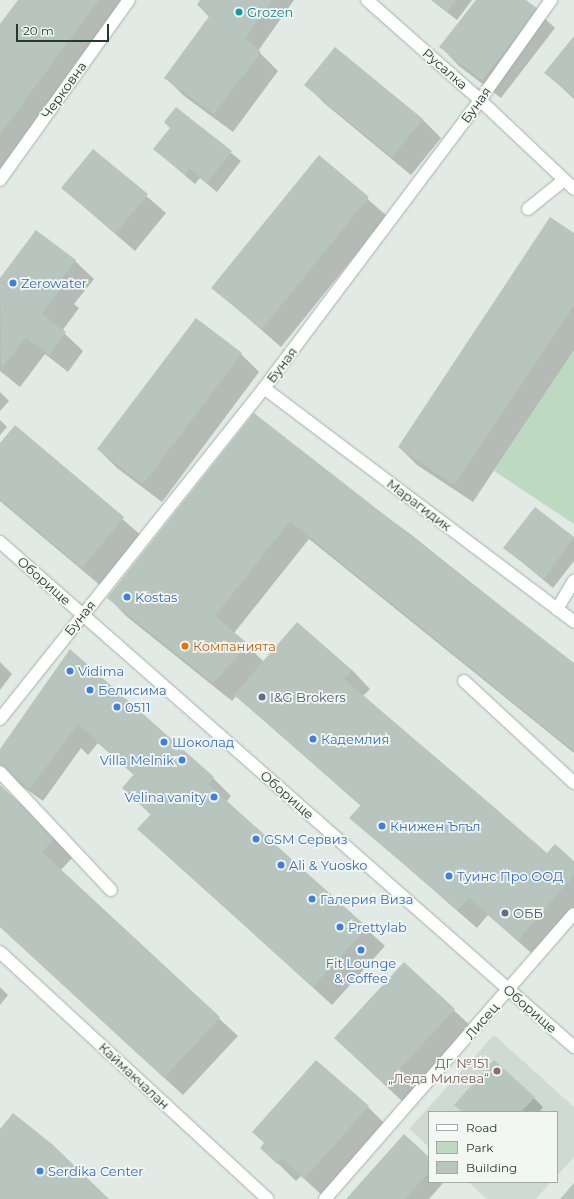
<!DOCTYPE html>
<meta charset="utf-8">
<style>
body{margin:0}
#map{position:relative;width:574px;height:1199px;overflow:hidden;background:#e2eae5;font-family:Montserrat,sans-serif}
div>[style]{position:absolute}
.built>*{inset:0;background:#d0dad4}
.green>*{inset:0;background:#bdd9c1}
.shadow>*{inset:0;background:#0003}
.building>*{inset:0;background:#b8c5be}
.roads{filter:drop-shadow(0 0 1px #a5b1ab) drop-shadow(0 0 1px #a5b1ab)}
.service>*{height:12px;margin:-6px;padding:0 6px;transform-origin:6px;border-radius:6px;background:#fff}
.minor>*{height:12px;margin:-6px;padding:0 6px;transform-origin:6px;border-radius:6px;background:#fff}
.tertiary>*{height:12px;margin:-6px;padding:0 6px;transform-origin:6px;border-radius:6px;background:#fff}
.dots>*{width:11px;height:11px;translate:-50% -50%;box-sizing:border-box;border:2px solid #f2f7f4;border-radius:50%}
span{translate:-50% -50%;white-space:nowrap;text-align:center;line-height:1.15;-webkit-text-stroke:3.5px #f2f7f4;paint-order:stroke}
.culture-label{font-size:13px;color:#0d838f}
.left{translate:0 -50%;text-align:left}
.street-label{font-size:13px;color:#243930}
.shop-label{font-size:13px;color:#366cbe}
.right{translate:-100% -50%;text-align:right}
.food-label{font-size:13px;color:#c56008}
.service-label{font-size:13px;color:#4e5e75}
.education-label{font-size:13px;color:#785e54}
.legend{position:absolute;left:428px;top:1111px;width:130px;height:72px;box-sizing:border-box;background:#f2f7f4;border:1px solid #a0aba6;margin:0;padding:5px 7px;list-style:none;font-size:12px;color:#243930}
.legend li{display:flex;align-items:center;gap:8px;height:20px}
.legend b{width:20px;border:1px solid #a0aba6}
.scale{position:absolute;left:16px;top:24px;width:93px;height:18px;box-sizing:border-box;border:2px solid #243930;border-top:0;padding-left:5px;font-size:12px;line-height:14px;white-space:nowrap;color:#243930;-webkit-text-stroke:3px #f2f7f4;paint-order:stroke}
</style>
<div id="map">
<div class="built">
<i style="clip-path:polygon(494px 1035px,574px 1107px,574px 1157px,557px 1176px,557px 1112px,429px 1112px,429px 1147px,409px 1129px)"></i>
<i style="clip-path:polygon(468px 1182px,551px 1182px,536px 1199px,487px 1199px)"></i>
</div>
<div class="green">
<i style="clip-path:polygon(574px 350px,574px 524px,494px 471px)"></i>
</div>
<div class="shadow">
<i style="clip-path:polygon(19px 0,131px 0,0 178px,0 26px)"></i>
<i style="clip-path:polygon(202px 0,294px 0,258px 51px,278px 71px,233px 132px,184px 96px,166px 78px,210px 18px,198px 5px)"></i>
<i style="clip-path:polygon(431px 0,472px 0,457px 20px)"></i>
<i style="clip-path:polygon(477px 0,525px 0,555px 28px,501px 98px,459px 66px,441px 47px)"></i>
<i style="clip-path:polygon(574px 38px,574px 99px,546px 73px)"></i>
<i style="clip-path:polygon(335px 49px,423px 120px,441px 138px,411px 175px,324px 103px,306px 85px)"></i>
<i style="clip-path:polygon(176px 108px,241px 161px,217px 192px,200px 178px,195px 184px,154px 149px,171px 128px)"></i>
<i style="clip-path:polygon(93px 150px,166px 213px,135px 251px,62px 188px)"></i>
<i style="clip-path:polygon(319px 157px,387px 216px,281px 347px,213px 288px)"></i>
<i style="clip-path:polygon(37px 232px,75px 261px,94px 279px,74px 304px,79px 308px,62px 331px,83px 351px,68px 372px,45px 354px,20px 387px,0 371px,0 279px)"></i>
<i style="clip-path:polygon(574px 234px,574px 350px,473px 502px,417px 465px,399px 447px)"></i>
<i style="clip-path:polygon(241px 354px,259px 372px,162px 502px,117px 468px,98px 449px)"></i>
<i style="clip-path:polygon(0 392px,9px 401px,0 411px)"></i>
<i style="clip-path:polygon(0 420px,7px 427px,0 435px)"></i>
<i style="clip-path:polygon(15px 427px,142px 536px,101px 586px,0 501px,0 445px)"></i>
<i style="clip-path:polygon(348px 489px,409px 533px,574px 665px,574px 753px,309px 539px,234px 633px,264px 662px,352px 670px,370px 689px,363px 696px,547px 854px,574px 862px,574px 915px,537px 958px,488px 915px,477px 928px,351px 818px,361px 806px,236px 696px,232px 701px,126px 616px,108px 597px)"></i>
<i style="clip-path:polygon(535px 508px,574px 538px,574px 561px,553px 588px,505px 548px)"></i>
<i style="clip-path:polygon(0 662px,12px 674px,0 690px)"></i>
<i style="clip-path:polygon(112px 688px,213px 778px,231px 796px,226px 802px,385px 946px,332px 1005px,138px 829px,151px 815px,123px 788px,134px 775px,98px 743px,88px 755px,81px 748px,43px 801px,5px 774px,0 750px)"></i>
<i style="clip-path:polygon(0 787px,74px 856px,60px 871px,238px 1036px,183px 1095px,0 927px)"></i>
<i style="clip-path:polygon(404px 964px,473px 1028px,404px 1103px,335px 1038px)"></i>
<i style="clip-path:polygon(0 987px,8px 995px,0 1005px)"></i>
<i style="clip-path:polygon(534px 1098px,543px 1107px,539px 1112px,462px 1112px)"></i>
<i style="clip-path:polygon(368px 1107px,386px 1125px,323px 1196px,301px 1176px,296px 1181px,262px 1148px)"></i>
<i style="clip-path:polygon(429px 1158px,429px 1182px,444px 1182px,429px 1199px,348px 1199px)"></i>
</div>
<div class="building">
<i style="clip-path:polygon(18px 0,99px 0,0 134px,0 24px)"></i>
<i style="clip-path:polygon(200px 0,272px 0,245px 39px,261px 52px,214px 114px,164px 78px,210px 15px,197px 5px)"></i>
<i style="clip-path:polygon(432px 0,456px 0,447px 12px)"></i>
<i style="clip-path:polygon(476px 0,526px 0,538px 9px,482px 80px,439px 47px)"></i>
<i style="clip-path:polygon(574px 36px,574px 97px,544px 73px)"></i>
<i style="clip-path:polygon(335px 47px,423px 119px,392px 157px,304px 85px)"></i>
<i style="clip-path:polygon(176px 107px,232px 151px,207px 183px,190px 169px,185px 175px,153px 149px,170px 128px,164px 122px)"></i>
<i style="clip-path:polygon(93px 149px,148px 194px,116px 233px,61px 188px)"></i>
<i style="clip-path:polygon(319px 155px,369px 197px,262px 329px,211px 288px)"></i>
<i style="clip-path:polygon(550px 217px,574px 233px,574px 305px,454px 485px,398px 447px)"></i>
<i style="clip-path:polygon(36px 230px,76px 260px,57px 285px,61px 289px,42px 314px,66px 332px,49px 355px,26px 337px,1px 369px,0 278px)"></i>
<i style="clip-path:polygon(196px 318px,242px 353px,143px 484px,97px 449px)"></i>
<i style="clip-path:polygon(254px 413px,574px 663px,574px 751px,290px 521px,215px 616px,248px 644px,213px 683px,107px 598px)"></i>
<i style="clip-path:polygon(15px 425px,124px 517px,82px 568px,0 499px,0 443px)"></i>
<i style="clip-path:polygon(535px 507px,574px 537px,544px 579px,503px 548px)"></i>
<i style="clip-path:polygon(297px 622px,352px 670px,344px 679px,488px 802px,547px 853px,555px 844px,574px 861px,574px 875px,518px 940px,469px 898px,458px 910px,349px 818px,361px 805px,234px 695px)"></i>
<i style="clip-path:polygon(70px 649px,214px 777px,208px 784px,367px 927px,313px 987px,137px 829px,151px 814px,122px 788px,134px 774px,78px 724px,30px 789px,0 768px,0 749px)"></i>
<i style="clip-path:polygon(0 785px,56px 836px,42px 852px,220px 1017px,164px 1078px,0 927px)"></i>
<i style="clip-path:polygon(404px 962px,455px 1009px,385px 1085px,334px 1038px)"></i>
<i style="clip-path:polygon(316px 1060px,369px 1106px,304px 1179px,282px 1158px,277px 1164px,260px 1148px,264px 1143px,252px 1132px)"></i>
<i style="clip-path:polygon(494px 1060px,535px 1097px,521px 1112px,462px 1112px,454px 1105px)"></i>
<i style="clip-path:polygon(13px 1113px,52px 1144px,109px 1199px,0 1199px,0 1129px)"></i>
<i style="clip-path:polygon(404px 1134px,429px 1157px,429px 1172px,405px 1199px,346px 1199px)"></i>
<i style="clip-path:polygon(574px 1183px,574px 1199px,560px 1199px)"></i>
</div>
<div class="roads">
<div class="service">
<i style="left:528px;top:209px;width:46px;rotate:-38.9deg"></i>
<i style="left:464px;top:681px;width:150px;rotate:42.8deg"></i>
<i style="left:0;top:772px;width:162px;rotate:46.8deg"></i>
</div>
<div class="minor">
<i style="left:367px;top:0;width:151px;rotate:41.5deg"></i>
<i style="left:480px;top:100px;width:129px;rotate:43.4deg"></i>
<i style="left:264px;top:388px;width:388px;rotate:37deg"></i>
<i style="left:557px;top:609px;width:33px;rotate:-59deg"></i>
<i style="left:0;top:719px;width:423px;rotate:-51.4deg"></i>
<i style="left:264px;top:388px;width:360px;rotate:-53.1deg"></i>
<i style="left:480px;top:100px;width:123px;rotate:-54.6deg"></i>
<i style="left:0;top:952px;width:364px;rotate:42.7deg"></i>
<i style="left:325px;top:1199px;width:378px;rotate:-48.9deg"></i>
</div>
<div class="tertiary">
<i style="left:0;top:180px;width:221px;rotate:-54.4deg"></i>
<i style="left:0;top:542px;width:765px;rotate:41.34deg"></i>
</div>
</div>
<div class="dots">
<i style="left:239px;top:12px;background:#0f9aa8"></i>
<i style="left:13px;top:283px;background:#3f7fe0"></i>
<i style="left:127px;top:597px;background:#3f7fe0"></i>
<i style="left:185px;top:646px;background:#e8710a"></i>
<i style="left:70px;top:671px;background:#3f7fe0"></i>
<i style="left:90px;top:690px;background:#3f7fe0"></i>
<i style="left:262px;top:697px;background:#5c6f8a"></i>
<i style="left:117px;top:707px;background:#3f7fe0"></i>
<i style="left:313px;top:739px;background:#3f7fe0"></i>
<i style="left:164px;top:742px;background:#3f7fe0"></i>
<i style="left:182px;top:760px;background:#3f7fe0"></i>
<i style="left:214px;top:797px;background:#3f7fe0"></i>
<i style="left:382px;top:826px;background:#3f7fe0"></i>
<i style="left:256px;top:839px;background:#3f7fe0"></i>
<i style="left:281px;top:865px;background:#3f7fe0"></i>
<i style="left:449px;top:876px;background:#3f7fe0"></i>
<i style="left:312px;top:899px;background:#3f7fe0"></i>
<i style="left:505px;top:913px;background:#5c6f8a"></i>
<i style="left:340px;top:927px;background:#3f7fe0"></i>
<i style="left:361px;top:950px;background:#3f7fe0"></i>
<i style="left:497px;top:1071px;background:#8d6e63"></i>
<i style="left:40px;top:1171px;background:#3f7fe0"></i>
</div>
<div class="culture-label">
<span class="left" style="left:247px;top:12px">Grozen</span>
</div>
<div class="street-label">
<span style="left:445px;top:69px;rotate:41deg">Русалка</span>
<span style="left:64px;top:90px;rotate:-54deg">Черковна</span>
<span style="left:476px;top:105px;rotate:-54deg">Буная</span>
<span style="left:282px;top:365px;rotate:-53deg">Буная</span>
<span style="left:419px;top:505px;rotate:37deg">Марагидик</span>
<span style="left:44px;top:581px;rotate:41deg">Оборище</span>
<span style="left:80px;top:618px;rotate:-51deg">Буная</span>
<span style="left:287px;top:795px;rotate:41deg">Оборище</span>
<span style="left:530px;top:1009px;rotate:41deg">Оборище</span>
<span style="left:482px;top:1021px;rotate:-49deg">Лисец</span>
<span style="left:134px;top:1076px;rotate:43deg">Каймакчалан</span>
</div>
<div class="shop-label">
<span class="left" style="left:21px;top:283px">Zerowater</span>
<span class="left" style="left:135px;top:597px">Kostas</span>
<span class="left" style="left:78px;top:671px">Vidima</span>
<span class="left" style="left:98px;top:690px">Белисима</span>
<span class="left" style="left:125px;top:707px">0511</span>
<span class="left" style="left:321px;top:739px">Кадемлия</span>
<span class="left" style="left:172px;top:742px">Шоколад</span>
<span class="right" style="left:174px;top:760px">Villa Melnik</span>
<span class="right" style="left:206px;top:797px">Velina vanity</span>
<span class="left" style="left:390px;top:826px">Книжен Ъгъл</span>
<span class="left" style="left:264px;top:839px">GSM Сервиз</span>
<span class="left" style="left:289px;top:865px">Ali &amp; Yuosko</span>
<span class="left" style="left:457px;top:876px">Туинс Про ООД</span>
<span class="left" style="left:320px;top:899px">Галерия Виза</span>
<span class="left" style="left:348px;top:927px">Prettylab</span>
<span style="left:361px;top:971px">Fit Lounge<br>&amp; Coffee</span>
<span class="left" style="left:48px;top:1171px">Serdika Center</span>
</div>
<div class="food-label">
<span class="left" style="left:193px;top:646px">Компанията</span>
</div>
<div class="service-label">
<span class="left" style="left:270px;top:697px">I&amp;G Brokers</span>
<span class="left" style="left:513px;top:913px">ОББ</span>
</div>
<div class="education-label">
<span class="right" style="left:489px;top:1071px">ДГ №151<br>„Леда Милева“</span>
</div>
<ul class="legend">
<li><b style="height:5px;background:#fff"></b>Road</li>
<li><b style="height:11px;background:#bdd9c1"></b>Park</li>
<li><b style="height:11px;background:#b8c5be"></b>Building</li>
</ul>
<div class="scale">20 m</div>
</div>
